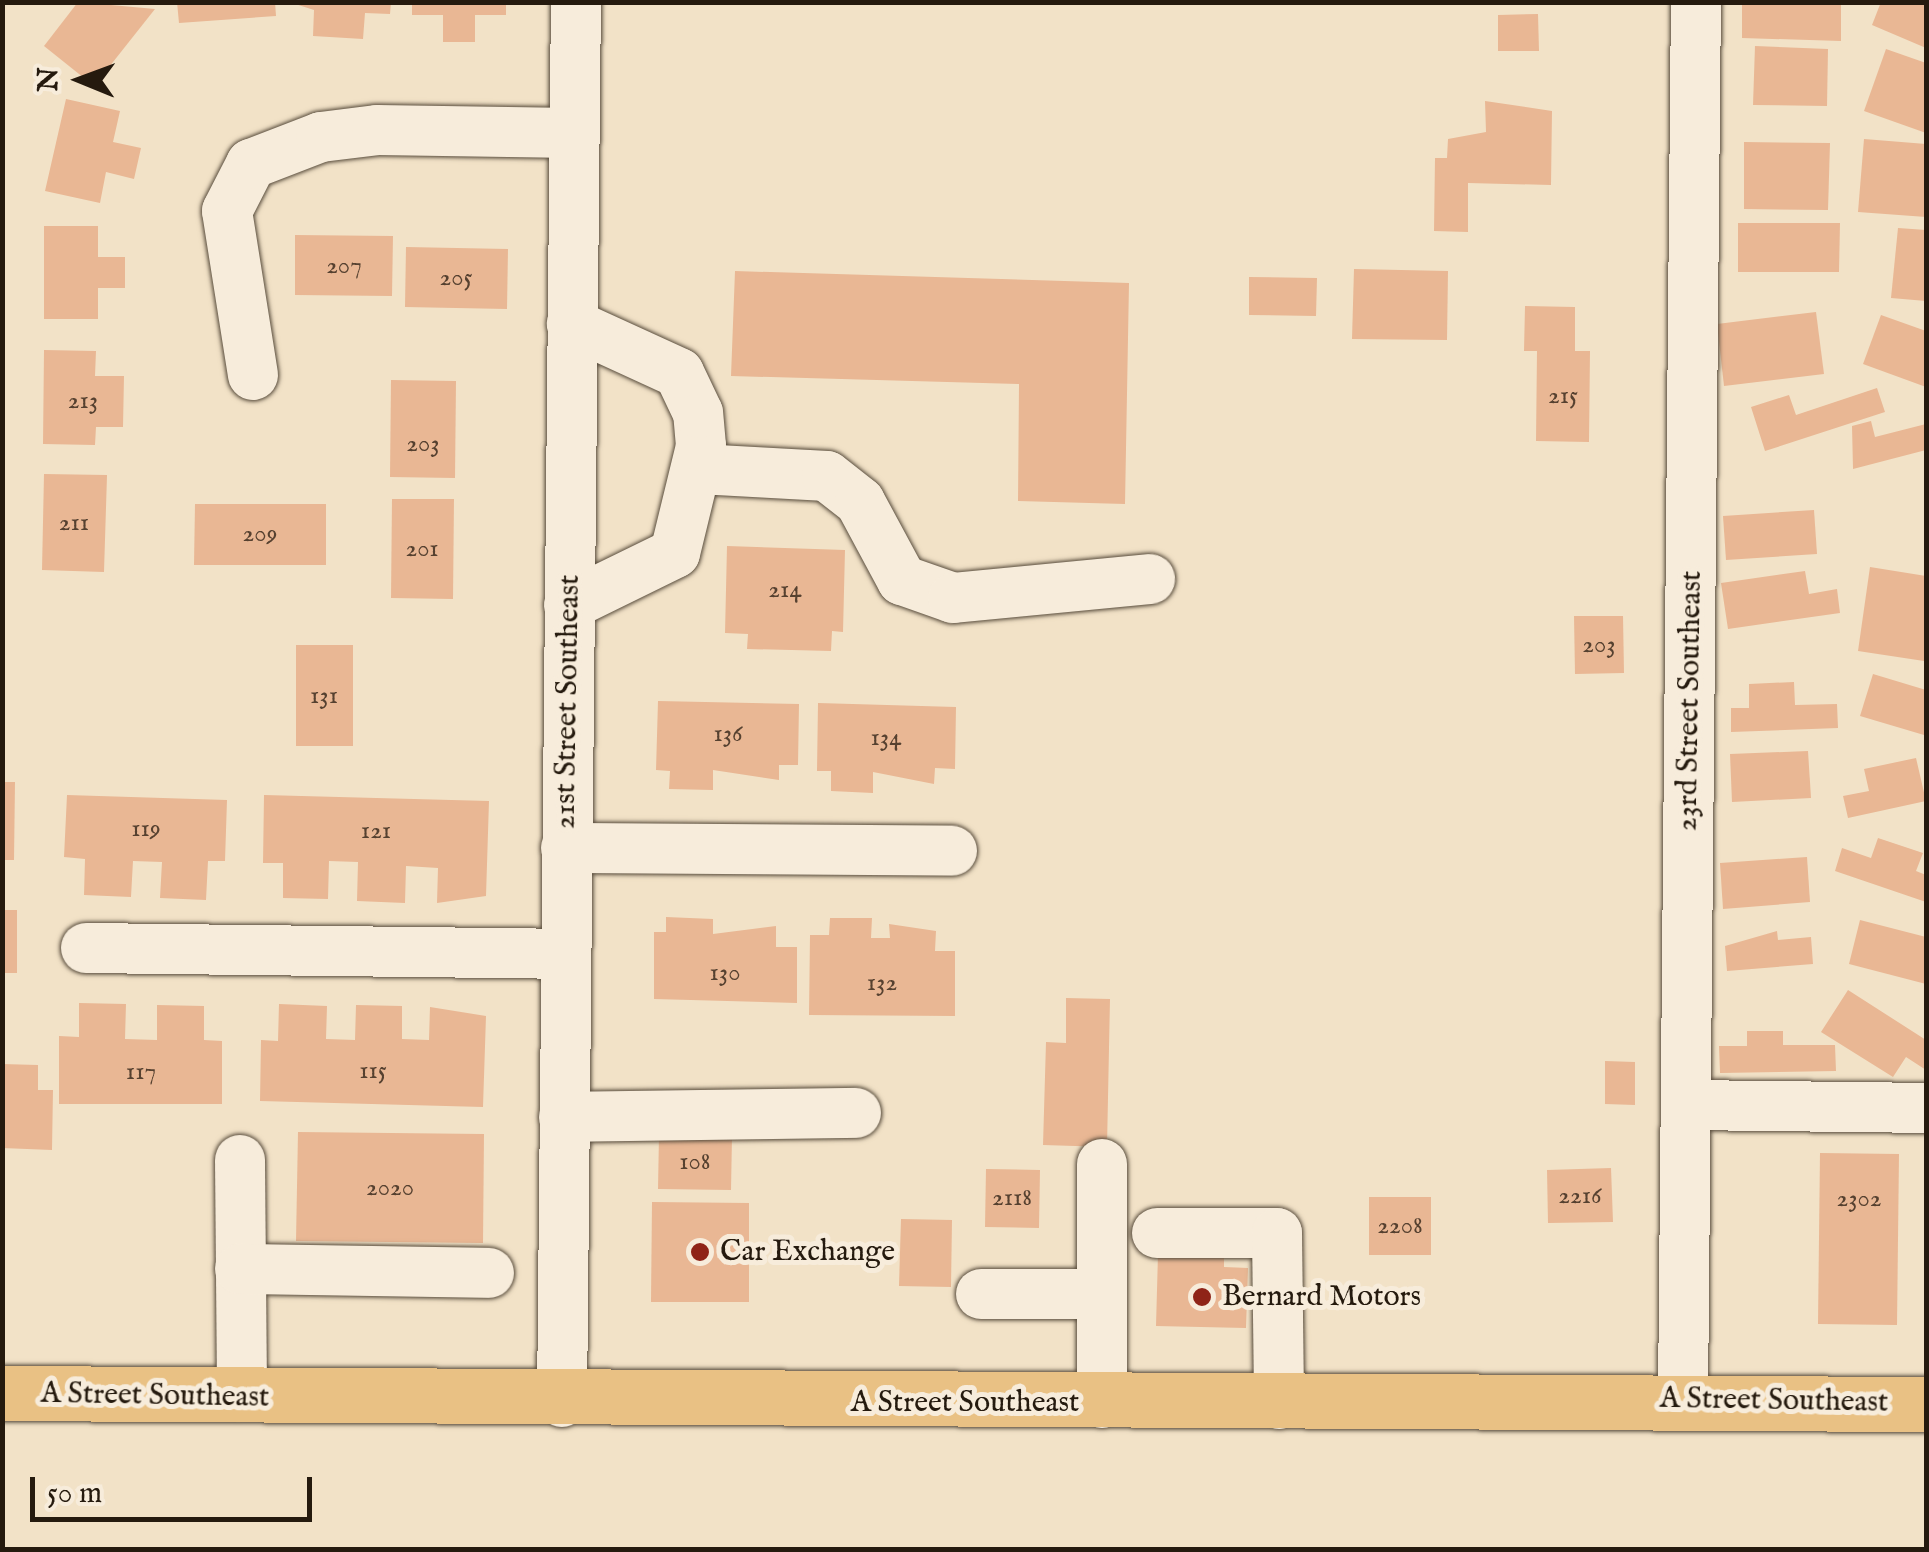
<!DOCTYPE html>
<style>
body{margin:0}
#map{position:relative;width:1929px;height:1552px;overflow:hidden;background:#f2e2c7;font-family:"IM FELL English",serif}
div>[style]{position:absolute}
.building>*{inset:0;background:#e9b794}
.roads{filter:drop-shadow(0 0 2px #584c3c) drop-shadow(0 0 2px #584c3c)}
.minor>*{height:50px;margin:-25px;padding:0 25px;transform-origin:25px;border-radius:25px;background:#f7ecdb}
.major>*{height:55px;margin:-27.5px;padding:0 27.5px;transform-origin:27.5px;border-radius:27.5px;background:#e9c184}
.dots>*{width:28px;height:28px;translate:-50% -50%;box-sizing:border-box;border:5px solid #f7ecdb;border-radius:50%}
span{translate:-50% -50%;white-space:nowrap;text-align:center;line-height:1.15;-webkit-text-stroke:10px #f7ecdb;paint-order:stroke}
.number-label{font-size:25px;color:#564130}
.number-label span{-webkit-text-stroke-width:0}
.street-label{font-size:30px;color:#251a0e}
.poi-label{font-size:30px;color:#251a0e}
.left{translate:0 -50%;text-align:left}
.frame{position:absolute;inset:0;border:5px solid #251a0e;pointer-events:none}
.north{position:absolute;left:30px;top:30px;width:100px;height:100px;-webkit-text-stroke:8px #f7ecdb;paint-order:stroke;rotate:271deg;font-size:28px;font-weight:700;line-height:40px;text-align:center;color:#251a0e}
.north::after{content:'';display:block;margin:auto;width:35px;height:45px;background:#251a0e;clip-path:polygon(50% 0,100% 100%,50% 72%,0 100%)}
.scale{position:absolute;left:30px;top:1477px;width:282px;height:45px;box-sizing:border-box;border:5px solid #251a0e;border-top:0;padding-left:12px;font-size:30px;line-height:35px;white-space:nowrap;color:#251a0e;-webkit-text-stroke:8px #f7ecdb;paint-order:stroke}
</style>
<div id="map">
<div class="building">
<i style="clip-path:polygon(78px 2px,155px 9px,94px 86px,44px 46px)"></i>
<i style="clip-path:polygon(177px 2px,275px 2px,276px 16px,179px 23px)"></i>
<i style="clip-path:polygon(289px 2px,391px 2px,390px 14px,365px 13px,363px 39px,313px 36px,314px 10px)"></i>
<i style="clip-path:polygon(412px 2px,506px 2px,506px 15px,475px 15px,475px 42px,443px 42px,443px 15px,412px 15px)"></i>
<i style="clip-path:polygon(1742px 2px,1841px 2px,1841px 41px,1742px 38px)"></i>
<i style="clip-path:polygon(1881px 2px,1926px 2px,1926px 48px,1872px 25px)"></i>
<i style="clip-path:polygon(1538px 14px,1539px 51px,1498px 51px,1498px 15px)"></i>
<i style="clip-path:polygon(1755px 46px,1828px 49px,1827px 106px,1753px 105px)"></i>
<i style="clip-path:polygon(1886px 49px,1926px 63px,1926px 133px,1864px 111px)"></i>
<i style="clip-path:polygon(66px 99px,120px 111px,113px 142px,141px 148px,134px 179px,106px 172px,100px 203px,45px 191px)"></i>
<i style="clip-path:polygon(1485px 101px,1552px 111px,1551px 185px,1468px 183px,1468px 232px,1434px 231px,1435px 158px,1447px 158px,1448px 139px,1486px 132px)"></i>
<i style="clip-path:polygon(1864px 139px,1926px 144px,1926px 217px,1858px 212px)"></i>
<i style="clip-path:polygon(1744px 142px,1830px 143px,1828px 210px,1744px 209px)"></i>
<i style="clip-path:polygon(1738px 223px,1840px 223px,1839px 272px,1738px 272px)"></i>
<i style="clip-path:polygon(44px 226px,98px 226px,98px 257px,125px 257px,125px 288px,98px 288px,98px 319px,44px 319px)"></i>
<i style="clip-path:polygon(1898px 228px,1926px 230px,1926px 301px,1891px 298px)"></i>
<i style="clip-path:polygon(295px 235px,393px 236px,392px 296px,295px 295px)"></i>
<i style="clip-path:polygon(406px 247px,508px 249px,507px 309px,405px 307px)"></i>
<i style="clip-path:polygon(1354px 269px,1448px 271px,1447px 340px,1352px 339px)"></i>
<i style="clip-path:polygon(735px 271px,1129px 283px,1125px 504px,1018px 501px,1019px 384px,731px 376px)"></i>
<i style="clip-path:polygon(1249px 277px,1317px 278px,1316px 316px,1249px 315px)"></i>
<i style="clip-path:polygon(1525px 306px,1575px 307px,1575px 351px,1590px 351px,1589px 442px,1536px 441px,1537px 351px,1524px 351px)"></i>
<i style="clip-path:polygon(1816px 312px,1824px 374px,1724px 386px,1717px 324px)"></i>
<i style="clip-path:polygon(1881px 315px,1926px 331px,1926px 387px,1863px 364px)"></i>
<i style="clip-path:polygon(44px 350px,96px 351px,95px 376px,124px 376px,123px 427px,96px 427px,95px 445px,43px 444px)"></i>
<i style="clip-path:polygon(391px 380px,456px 381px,455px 478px,390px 477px)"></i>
<i style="clip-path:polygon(1877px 388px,1885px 412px,1765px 451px,1751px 407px,1789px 395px,1796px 415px)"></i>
<i style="clip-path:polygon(1871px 421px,1875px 437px,1926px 424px,1926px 450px,1853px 469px,1852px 426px)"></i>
<i style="clip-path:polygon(44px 474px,107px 475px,104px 572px,42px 570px)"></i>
<i style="clip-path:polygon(392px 499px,454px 499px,453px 599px,391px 598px)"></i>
<i style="clip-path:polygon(195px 504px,326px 504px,326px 565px,194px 565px)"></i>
<i style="clip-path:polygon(1814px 510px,1817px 554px,1726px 560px,1723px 516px)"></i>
<i style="clip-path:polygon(727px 546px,845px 550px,843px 632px,832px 631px,831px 651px,747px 649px,748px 634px,725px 633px)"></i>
<i style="clip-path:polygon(1870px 567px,1926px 576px,1924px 661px,1858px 651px)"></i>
<i style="clip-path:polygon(1805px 571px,1809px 594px,1837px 589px,1840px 613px,1728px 629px,1721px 583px)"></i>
<i style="clip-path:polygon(1574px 616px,1623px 616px,1624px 673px,1575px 674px)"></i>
<i style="clip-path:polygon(296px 645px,353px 645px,353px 746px,296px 746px)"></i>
<i style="clip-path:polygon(1873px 674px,1926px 690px,1924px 735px,1860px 716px)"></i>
<i style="clip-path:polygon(1794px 682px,1795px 705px,1837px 704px,1838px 728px,1731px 732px,1731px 708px,1749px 708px,1749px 684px)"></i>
<i style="clip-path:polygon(658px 701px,799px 704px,798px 765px,779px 765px,779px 780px,713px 770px,713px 790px,669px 789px,670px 771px,656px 770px)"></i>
<i style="clip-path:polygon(818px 703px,956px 707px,955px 769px,935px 768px,934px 784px,873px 772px,873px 793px,831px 791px,831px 771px,817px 771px)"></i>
<i style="clip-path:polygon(1808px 751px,1811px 798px,1732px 802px,1730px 754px)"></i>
<i style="clip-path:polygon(1916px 758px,1926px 801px,1848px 818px,1843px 796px,1869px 791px,1864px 769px)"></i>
<i style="clip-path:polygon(2px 782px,15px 782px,14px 860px,2px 860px)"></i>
<i style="clip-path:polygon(67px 795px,227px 800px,225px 861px,208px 861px,206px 900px,160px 898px,162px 862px,133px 861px,131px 897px,84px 895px,85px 859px,64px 857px)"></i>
<i style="clip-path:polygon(264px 795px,489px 801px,486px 896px,437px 903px,438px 868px,406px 866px,405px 903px,357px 901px,358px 862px,329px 861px,328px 899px,283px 898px,283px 863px,263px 863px)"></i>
<i style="clip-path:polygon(1878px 838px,1923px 853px,1916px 871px,1926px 875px,1926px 902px,1835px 871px,1842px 848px,1871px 858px)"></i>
<i style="clip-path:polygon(1807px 857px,1810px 902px,1723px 909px,1720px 863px)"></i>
<i style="clip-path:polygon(2px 910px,17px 910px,17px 973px,2px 973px)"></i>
<i style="clip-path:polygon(666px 917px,713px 919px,713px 934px,776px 926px,776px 947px,797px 947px,797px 1003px,654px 999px,654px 932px,666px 932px)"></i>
<i style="clip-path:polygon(830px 918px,872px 918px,871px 938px,890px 938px,889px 924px,936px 931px,935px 951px,955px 951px,955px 1016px,809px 1015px,810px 935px,829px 935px)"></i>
<i style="clip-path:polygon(1860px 920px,1926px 937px,1926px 984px,1849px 964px)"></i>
<i style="clip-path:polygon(1777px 931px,1778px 940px,1811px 937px,1813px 964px,1727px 971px,1725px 946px)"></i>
<i style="clip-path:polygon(1848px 990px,1926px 1040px,1926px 1070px,1906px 1057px,1893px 1077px,1821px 1032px)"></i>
<i style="clip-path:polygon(1066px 998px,1110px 999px,1107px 1147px,1043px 1145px,1046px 1042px,1066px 1043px)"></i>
<i style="clip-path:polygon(79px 1003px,126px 1004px,125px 1039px,157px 1040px,157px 1005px,204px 1006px,204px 1040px,222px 1041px,222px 1104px,59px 1104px,59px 1036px,79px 1037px)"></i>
<i style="clip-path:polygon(279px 1004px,327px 1006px,326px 1039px,355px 1040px,356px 1005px,402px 1006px,402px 1039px,429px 1040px,430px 1007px,486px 1016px,483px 1107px,260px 1101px,261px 1040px,278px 1041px)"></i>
<i style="clip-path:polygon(1747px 1031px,1783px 1031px,1783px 1045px,1835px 1045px,1836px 1071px,1720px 1073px,1719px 1046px,1747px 1046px)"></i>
<i style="clip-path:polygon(1605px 1061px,1635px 1062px,1635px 1105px,1605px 1104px)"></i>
<i style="clip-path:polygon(2px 1064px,38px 1065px,38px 1090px,53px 1090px,52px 1150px,2px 1148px)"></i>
<i style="clip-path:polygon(298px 1132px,484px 1134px,483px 1243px,296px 1241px)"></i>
<i style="clip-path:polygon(659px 1135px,732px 1136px,731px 1190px,658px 1189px)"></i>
<i style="clip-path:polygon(1820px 1153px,1899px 1154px,1897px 1325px,1818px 1324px)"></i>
<i style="clip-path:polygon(1611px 1168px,1613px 1222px,1548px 1223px,1547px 1170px)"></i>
<i style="clip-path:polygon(986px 1169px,1040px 1170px,1039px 1228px,985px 1227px)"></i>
<i style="clip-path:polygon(1369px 1197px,1431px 1197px,1431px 1255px,1369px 1255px)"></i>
<i style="clip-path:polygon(652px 1202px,749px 1203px,749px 1302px,651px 1302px)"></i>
<i style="clip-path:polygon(901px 1219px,952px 1220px,951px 1287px,899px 1286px)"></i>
<i style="clip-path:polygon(1158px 1254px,1224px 1255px,1224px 1267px,1248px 1268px,1246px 1328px,1156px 1326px)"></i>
</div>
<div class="roads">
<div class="minor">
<i style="left:253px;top:375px;width:166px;rotate:-99deg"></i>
<i style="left:227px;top:211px;width:53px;rotate:-62.9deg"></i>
<i style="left:251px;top:164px;width:75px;rotate:-21.1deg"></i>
<i style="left:321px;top:137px;width:56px;rotate:-7.1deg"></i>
<i style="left:377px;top:130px;width:197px;rotate:0.9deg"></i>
<i style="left:699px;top:469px;width:128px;rotate:3.1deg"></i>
<i style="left:827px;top:476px;width:42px;rotate:38.2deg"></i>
<i style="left:860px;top:502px;width:89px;rotate:61.7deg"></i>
<i style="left:902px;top:580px;width:54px;rotate:19.4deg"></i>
<i style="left:953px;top:598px;width:198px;rotate:-5.5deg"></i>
<i style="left:569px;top:605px;width:118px;rotate:-26.1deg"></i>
<i style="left:675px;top:553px;width:110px;rotate:-76.3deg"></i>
<i style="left:701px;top:446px;width:33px;rotate:-95deg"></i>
<i style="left:698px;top:413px;width:44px;rotate:-115.4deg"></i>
<i style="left:679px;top:373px;width:118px;rotate:-155.4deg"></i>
<i style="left:566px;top:848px;width:386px;rotate:0.4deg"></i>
<i style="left:86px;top:948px;width:479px;rotate:0.7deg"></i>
<i style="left:1687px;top:1105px;width:239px;rotate:0.7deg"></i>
<i style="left:564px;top:1117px;width:292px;rotate:-0.8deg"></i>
<i style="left:240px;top:1160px;width:237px;rotate:89.5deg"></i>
<i style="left:1157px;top:1233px;width:120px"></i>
<i style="left:1277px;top:1233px;width:171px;rotate:89.3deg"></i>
<i style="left:240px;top:1269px;width:249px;rotate:0.9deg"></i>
<i style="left:981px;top:1294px;width:121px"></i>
<i style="left:1683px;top:1399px;width:1397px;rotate:-89.47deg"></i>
<i style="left:562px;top:1402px;width:1400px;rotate:-89.43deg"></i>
<i style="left:1102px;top:1403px;width:239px;rotate:-90deg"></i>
</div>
<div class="major">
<i style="left:2px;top:1393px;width:1924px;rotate:0.33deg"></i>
</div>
</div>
<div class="dots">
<i style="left:700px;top:1252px;background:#8f2418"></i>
<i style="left:1202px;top:1297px;background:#8f2418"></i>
</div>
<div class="number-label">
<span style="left:344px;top:266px">207</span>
<span style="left:456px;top:278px">205</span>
<span style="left:1563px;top:396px">215</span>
<span style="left:83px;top:401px">213</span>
<span style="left:423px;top:444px">203</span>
<span style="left:74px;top:523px">211</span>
<span style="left:260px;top:534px">209</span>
<span style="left:422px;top:549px">201</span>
<span style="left:785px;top:590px">214</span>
<span style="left:1599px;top:645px">203</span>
<span style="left:324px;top:696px">131</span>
<span style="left:728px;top:734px">136</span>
<span style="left:886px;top:738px">134</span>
<span style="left:146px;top:829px">119</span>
<span style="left:376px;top:831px">121</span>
<span style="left:725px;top:973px">130</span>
<span style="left:882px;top:983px">132</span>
<span style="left:373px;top:1071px">115</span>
<span style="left:141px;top:1072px">117</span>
<span style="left:695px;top:1162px">108</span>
<span style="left:390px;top:1188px">2020</span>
<span style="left:1580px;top:1196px">2216</span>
<span style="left:1012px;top:1198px">2118</span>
<span style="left:1859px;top:1199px">2302</span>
<span style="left:1400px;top:1226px">2208</span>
</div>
<div class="street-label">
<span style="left:1690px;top:701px;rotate:-89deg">23rd Street Southeast</span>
<span style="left:568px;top:702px;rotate:-89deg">21st Street Southeast</span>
<span style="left:155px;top:1396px;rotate:1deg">A Street Southeast</span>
<span style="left:1774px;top:1401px;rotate:1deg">A Street Southeast</span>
<span style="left:965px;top:1403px">A Street Southeast</span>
</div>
<div class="poi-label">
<span class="left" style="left:720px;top:1252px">Car Exchange</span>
<span class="left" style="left:1222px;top:1297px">Bernard Motors</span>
</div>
<div class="frame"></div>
<div class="north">N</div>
<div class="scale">50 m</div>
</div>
